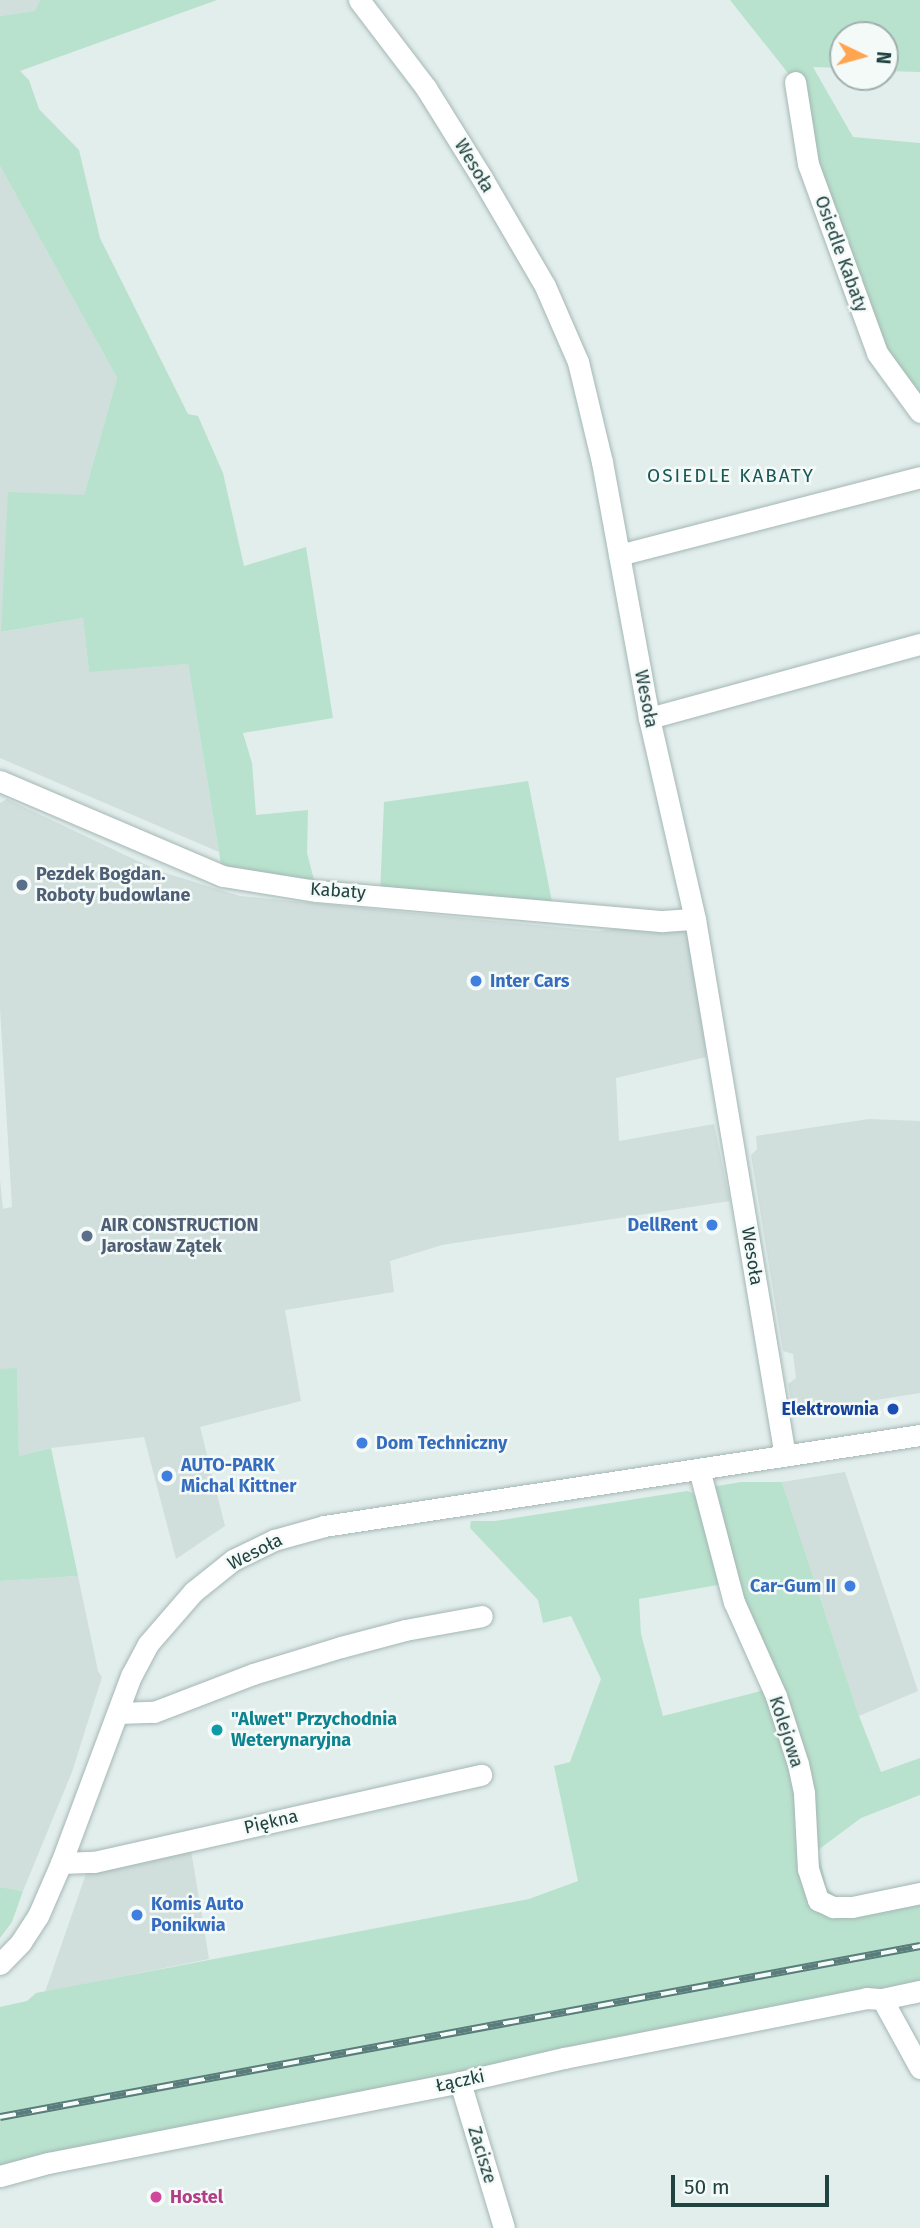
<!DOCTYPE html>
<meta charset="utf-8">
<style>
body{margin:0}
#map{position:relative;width:920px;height:2228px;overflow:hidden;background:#e2eeec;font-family:"Fira Sans",sans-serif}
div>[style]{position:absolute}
.built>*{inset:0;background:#d0dedc}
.green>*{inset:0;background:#b9e2ce}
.roads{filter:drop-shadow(0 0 2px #a4b7b5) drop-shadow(0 0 2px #a4b7b5)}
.street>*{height:21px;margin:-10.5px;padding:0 10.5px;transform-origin:10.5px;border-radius:10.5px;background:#fff}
.secondary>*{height:21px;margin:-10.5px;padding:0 10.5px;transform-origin:10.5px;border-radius:10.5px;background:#fff}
.rail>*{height:8px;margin-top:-4px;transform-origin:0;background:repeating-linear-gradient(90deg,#f4faf8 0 16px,#5a7d7c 0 32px);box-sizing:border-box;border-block:2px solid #5a7d7c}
.dots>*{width:19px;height:19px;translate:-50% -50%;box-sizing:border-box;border:4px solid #f4faf8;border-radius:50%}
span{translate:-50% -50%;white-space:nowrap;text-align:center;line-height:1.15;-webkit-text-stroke:5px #f4faf8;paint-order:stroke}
.street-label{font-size:18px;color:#204241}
.service-label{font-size:18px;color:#4e5e75;font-weight:700}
.left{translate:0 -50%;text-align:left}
.shop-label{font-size:18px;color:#366cbe;font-weight:700}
.right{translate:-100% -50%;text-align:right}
.transit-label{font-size:18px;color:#164399;font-weight:700}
.culture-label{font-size:18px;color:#0d838f;font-weight:700}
.hotel-label{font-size:18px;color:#b23c85;font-weight:700}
.neighbourhood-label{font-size:19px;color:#195757;letter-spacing:2px}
.north{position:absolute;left:829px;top:21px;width:70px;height:70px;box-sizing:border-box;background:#f4faf8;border:2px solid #9fb0af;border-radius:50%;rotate:95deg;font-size:19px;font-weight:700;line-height:28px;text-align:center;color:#204241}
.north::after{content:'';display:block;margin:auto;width:24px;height:32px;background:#ffa550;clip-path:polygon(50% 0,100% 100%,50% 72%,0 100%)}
.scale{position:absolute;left:671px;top:2175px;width:158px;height:32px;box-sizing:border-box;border:4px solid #204241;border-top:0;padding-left:9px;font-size:21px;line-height:24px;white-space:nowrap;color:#204241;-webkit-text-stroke:5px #f4faf8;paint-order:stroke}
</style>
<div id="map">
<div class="built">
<i style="clip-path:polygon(0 0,40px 0,36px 11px,0 16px)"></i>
<i style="clip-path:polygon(0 166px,117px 378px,84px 495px,2px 632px,83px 618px,89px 671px,188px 664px,219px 852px,0 758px)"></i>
<i style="clip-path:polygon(7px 799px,159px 871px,240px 896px,598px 931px,695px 919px,706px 1057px,616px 1078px,619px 1141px,714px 1124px,730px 1201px,442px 1245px,390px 1261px,394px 1292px,285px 1310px,301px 1401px,200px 1427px,225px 1526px,176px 1559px,144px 1437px,51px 1448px,19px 1456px,17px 1369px,0 1369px,0 1180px,3px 1209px,12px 1207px,0 1008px,0 803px)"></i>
<i style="clip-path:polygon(869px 1119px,920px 1121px,920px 1393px,793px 1413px,788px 1384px,796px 1378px,793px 1354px,783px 1351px,751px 1155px,757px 1149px,756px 1136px)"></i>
<i style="clip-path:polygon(845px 1472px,918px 1691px,859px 1716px,782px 1482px)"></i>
<i style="clip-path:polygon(78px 1576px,98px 1671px,102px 1677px,72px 1772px,23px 1891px,0 1887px,0 1581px)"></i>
<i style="clip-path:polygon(191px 1850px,209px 1959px,45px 1992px,87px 1871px)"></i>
</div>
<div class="green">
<i style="clip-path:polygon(40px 0,217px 0,20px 71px,29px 80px,39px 109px,79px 150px,100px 238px,188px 414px,198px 416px,223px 473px,244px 566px,306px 547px,333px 718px,243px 733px,252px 763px,256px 815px,308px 810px,307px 853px,317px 891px,223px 876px,188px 664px,89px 672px,83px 618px,1px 632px,8px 492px,84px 495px,117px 378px,0 166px,0 16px,35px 11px)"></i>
<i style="clip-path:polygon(730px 0,920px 0,920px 72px,885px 71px,885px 35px,843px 35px,843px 68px,813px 67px,853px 137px,920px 143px,920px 412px,877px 353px,808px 164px,795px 82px)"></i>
<i style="clip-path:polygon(528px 781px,554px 912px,380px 894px,384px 802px)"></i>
<i style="clip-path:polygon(17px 1368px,19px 1456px,51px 1448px,78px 1576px,0 1581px,0 1369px)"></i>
<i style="clip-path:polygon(741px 1482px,782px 1482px,859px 1716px,881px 1772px,920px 1758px,920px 1795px,861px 1818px,818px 1850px,827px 1888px,837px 1897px,849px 1898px,920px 1887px,920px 1991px,0 2176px,0 2007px,27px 2001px,36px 1993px,529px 1899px,578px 1881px,554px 1766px,570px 1762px,601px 1679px,571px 1616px,543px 1623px,538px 1600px,470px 1528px,471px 1521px,495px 1521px,687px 1491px,693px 1493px,700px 1501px,723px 1584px,639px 1599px,641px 1634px,663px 1716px,765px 1690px,705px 1488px)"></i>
<i style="clip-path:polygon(0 1887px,23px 1891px,12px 1922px,0 1938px)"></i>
</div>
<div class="roads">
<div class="street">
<i style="left:359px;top:0;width:111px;rotate:52.7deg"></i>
<i style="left:426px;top:88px;width:106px;rotate:58.1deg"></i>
<i style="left:482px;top:178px;width:125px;rotate:59.7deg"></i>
<i style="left:545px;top:286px;width:83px;rotate:66.5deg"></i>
<i style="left:578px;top:362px;width:103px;rotate:76.5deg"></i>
<i style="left:602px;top:462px;width:260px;rotate:79.6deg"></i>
<i style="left:649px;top:718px;width:206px;rotate:77.1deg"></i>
<i style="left:695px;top:919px;width:544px;rotate:80.49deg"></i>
<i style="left:795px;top:82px;width:83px;rotate:81deg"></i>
<i style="left:808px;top:164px;width:201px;rotate:69.9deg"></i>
<i style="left:877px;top:353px;width:73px;rotate:53.9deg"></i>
<i style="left:619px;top:555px;width:311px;rotate:-14.5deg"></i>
<i style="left:649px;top:718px;width:281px;rotate:-15.3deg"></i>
<i style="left:0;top:781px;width:242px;rotate:23.1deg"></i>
<i style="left:223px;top:876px;width:95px;rotate:9.1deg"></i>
<i style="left:317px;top:891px;width:347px;rotate:5deg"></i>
<i style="left:663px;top:921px;width:32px;rotate:-4deg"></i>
<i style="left:699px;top:1469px;width:138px;rotate:75.3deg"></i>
<i style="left:734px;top:1602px;width:103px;rotate:65.9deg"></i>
<i style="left:776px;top:1696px;width:71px;rotate:72.1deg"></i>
<i style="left:798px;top:1764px;width:30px;rotate:78deg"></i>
<i style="left:804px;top:1793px;width:76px;rotate:87deg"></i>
<i style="left:808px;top:1869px;width:33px;rotate:72deg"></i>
<i style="left:818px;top:1900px;width:17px;rotate:25deg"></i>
<i style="left:833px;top:1907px;width:19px"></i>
<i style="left:852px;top:1907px;width:69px;rotate:-11.6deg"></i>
<i style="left:118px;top:1713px;width:36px;rotate:-2deg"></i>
<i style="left:154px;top:1712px;width:106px;rotate:-21deg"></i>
<i style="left:253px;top:1674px;width:92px;rotate:-17.1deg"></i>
<i style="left:341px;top:1647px;width:66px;rotate:-14.9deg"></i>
<i style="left:405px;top:1630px;width:78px;rotate:-10.3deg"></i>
<i style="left:61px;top:1863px;width:33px;rotate:-2deg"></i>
<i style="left:94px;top:1862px;width:397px;rotate:-12.7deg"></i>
<i style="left:882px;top:1999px;width:79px;rotate:61.2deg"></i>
<i style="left:460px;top:2082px;width:152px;rotate:73.2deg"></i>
<i style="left:0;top:2176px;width:50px;rotate:-15.2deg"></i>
<i style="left:48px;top:2163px;width:420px;rotate:-11.1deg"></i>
<i style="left:460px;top:2082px;width:107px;rotate:-13deg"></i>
<i style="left:564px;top:2058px;width:308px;rotate:-11.2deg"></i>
<i style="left:866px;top:1998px;width:16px;rotate:4deg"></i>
<i style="left:882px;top:1999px;width:39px;rotate:-12deg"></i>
</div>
<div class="secondary">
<i style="left:0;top:1964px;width:30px;rotate:-46deg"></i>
<i style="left:21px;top:1942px;width:31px;rotate:-57deg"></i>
<i style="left:38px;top:1916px;width:58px;rotate:-66.5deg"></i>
<i style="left:61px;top:1863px;width:200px;rotate:-69.5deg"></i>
<i style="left:131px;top:1676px;width:36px;rotate:-62deg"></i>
<i style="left:148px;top:1644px;width:69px;rotate:-49.1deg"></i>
<i style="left:193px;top:1592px;width:51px;rotate:-38.7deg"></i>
<i style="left:233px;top:1560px;width:46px;rotate:-26deg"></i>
<i style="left:274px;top:1540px;width:52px;rotate:-15.6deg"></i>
<i style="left:324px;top:1526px;width:603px;rotate:-8.68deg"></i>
</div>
</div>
<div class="rail">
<i style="left:0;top:2117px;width:936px;rotate:-10.53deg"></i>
</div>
<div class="dots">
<i style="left:22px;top:885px;background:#5c6f8a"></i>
<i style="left:476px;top:981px;background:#3f7fe0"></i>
<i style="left:712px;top:1225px;background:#3f7fe0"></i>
<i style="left:87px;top:1236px;background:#5c6f8a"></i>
<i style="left:893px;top:1409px;background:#1a4fb4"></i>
<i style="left:362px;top:1443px;background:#3f7fe0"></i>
<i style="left:167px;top:1476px;background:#3f7fe0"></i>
<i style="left:850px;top:1586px;background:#3f7fe0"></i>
<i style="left:217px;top:1730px;background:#0f9aa8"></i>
<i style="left:137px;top:1915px;background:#3f7fe0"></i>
<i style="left:156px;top:2197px;background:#d1479c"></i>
</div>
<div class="street-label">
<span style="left:474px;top:166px;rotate:59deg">Wesoła</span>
<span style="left:841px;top:254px;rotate:70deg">Osiedle Kabaty</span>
<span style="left:646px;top:699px;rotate:79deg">Wesoła</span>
<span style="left:338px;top:891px;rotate:4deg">Kabaty</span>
<span style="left:752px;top:1256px;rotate:81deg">Wesoła</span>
<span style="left:255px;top:1552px;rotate:-27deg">Wesoła</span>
<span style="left:786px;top:1732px;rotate:72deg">Kolejowa</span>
<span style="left:271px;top:1822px;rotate:-13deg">Piękna</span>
<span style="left:460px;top:2081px;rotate:-12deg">Łączki</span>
<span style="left:482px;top:2155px;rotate:73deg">Zacisze</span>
</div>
<div class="service-label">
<span class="left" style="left:36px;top:885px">Pezdek Bogdan.<br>Roboty budowlane</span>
<span class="left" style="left:101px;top:1236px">AIR CONSTRUCTION<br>Jarosław Zątek</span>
</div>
<div class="shop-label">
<span class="left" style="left:490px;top:981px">Inter Cars</span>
<span class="right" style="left:698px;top:1225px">DellRent</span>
<span class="left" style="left:376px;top:1443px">Dom Techniczny</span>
<span class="left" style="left:181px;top:1476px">AUTO-PARK<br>Michal Kittner</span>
<span class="right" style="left:836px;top:1586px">Car-Gum II</span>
<span class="left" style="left:151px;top:1915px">Komis Auto<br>Ponikwia</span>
</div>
<div class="transit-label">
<span class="right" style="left:879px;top:1409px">Elektrownia</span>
</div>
<div class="culture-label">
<span class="left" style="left:231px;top:1730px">"Alwet" Przychodnia<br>Weterynaryjna</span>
</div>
<div class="hotel-label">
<span class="left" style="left:170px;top:2197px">Hostel</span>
</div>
<div class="neighbourhood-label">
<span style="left:731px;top:476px">OSIEDLE KABATY</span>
</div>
<div class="north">N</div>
<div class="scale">50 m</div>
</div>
